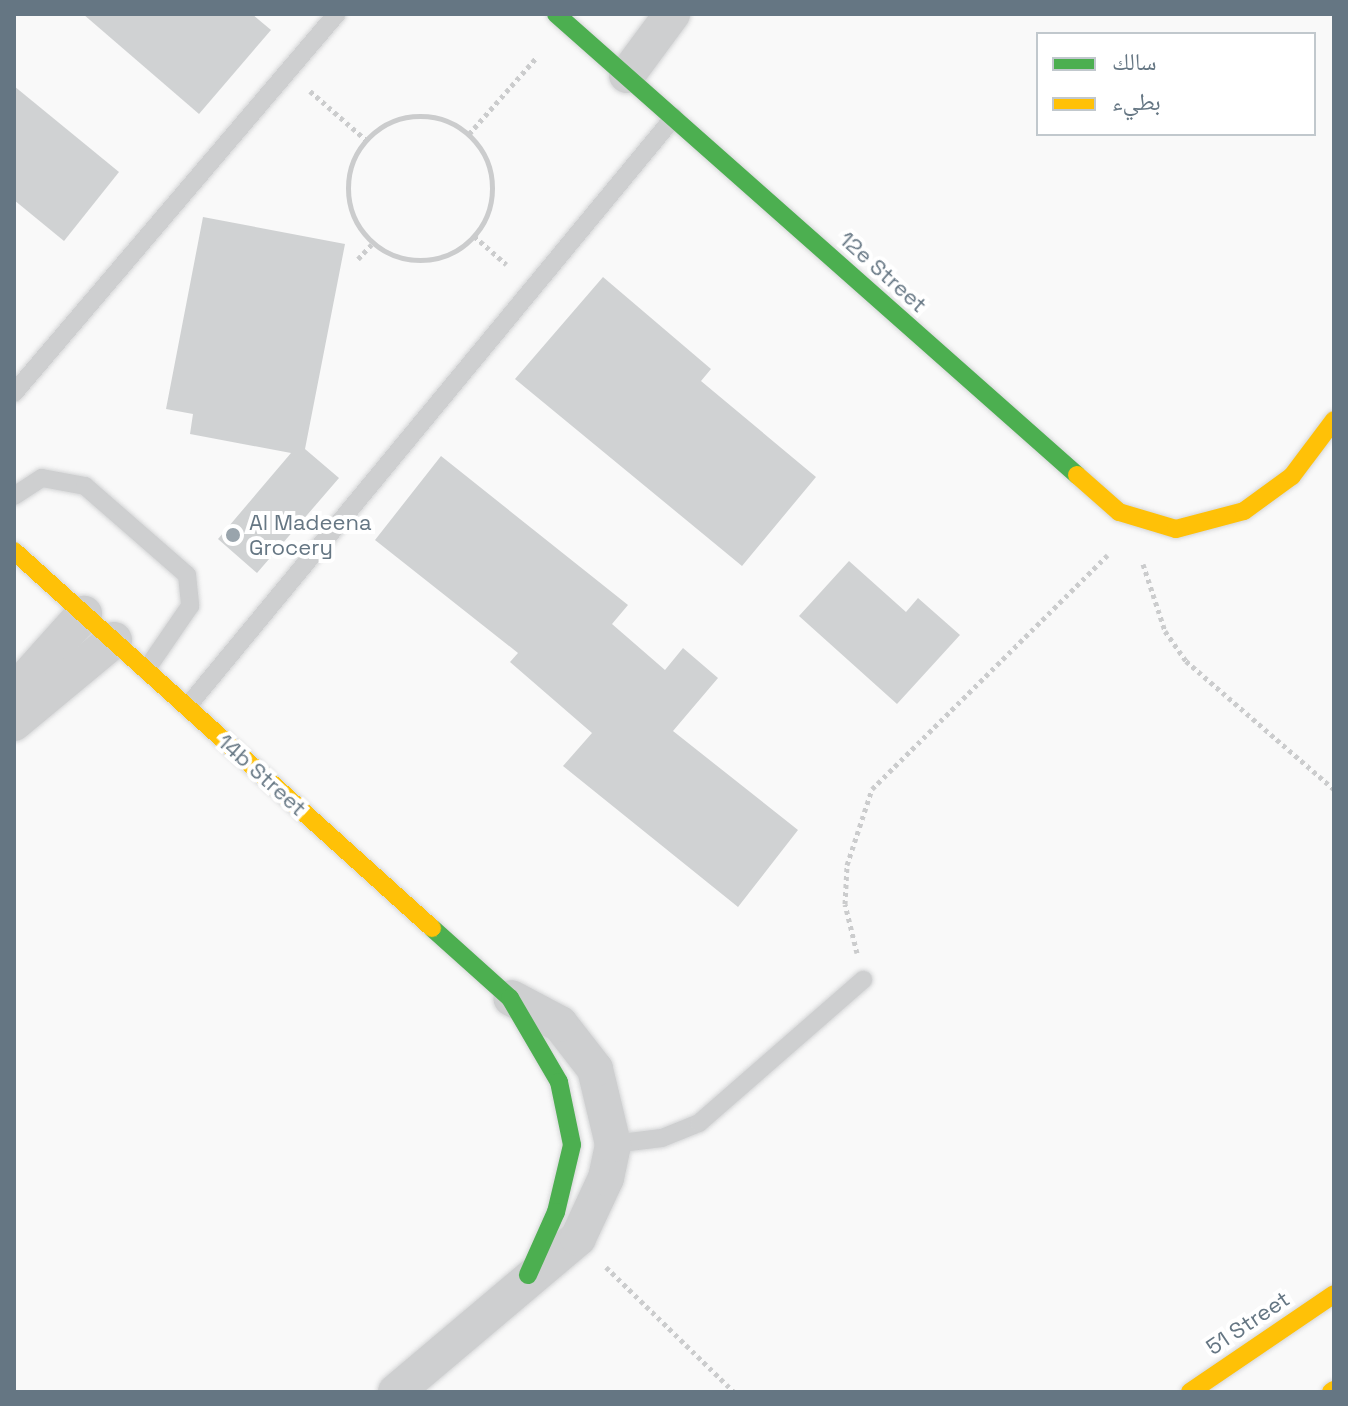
<!DOCTYPE html>
<meta charset="utf-8">
<style>
body{margin:0}
#map{position:relative;width:1348px;height:1406px;overflow:hidden;background:#f9f9f9;font-family:"Space Grotesk","Noto Naskh Arabic",sans-serif}
div>[style]{position:absolute}
.building>*{inset:0;background:#d0d2d3}
.path>*{height:5px;margin-top:-2.5px;transform-origin:0;background:repeating-linear-gradient(90deg,#cbcccd 0 4px,transparent 0 8px)}
.path>.ring{margin:-2.5px;padding:0;box-sizing:content-box;background:none;border:5px solid #cbcccd;border-radius:50%}
.roads{filter:drop-shadow(0 0 2px #d5d6d7) drop-shadow(0 0 2px #d5d6d7)}
.lane>*{height:18px;margin:-9px;padding:0 9px;transform-origin:9px;border-radius:9px;background:#cecfd0}
.street>*{height:36px;margin:-18px;padding:0 18px;transform-origin:18px;border-radius:18px;background:#cecfd0}
.fast>*{height:18px;margin:-9px;padding:0 9px;transform-origin:9px;border-radius:9px;background:#4caf50}
.slow>*{height:18px;margin:-9px;padding:0 9px;transform-origin:9px;border-radius:9px;background:#ffc107}
.dots>*{width:22px;height:22px;translate:-50% -50%;box-sizing:border-box;border:4px solid #fff;border-radius:50%}
span{translate:-50% -50%;white-space:nowrap;text-align:center;line-height:1.15;-webkit-text-stroke:8px #fff;paint-order:stroke}
.street-label{font-size:22px;color:#657683}
.poi-label{font-size:22px;color:#657683}
.left{translate:0 -50%;text-align:left}
.frame{position:absolute;inset:0;border:16px solid #657683;pointer-events:none}
.legend{position:absolute;left:1036px;top:32px;width:280px;height:104px;box-sizing:border-box;background:#fff;border:2px solid #c1c8cd;margin:0;padding:10px 14px;list-style:none;font-size:24px;color:#657683}
.legend li{display:flex;align-items:center;gap:16px;height:40px}
.legend b{width:40px;border:2px solid #c1c8cd}
</style>
<div id="map">
<div class="building">
<i style="clip-path:polygon(83px 14px,252px 14px,271px 30px,199px 114px)"></i>
<i style="clip-path:polygon(14px 86px,119px 172px,64px 241px,14px 200px)"></i>
<i style="clip-path:polygon(203px 217px,345px 244px,305px 449px,339px 478px,257px 573px,218px 539px,291px 453px,190px 434px,193px 414px,166px 409px)"></i>
<i style="clip-path:polygon(603px 277px,711px 369px,701px 381px,816px 477px,742px 566px,515px 379px)"></i>
<i style="clip-path:polygon(441px 456px,628px 605px,612px 624px,665px 670px,683px 648px,718px 678px,673px 731px,798px 830px,738px 907px,563px 766px,592px 733px,510px 662px,518px 653px,375px 540px)"></i>
<i style="clip-path:polygon(849px 561px,906px 612px,918px 598px,960px 635px,897px 704px,799px 616px)"></i>
</div>
<div class="path">
<i style="left:310px;top:91px;width:74px;rotate:41.2deg"></i>
<i class="ring" style="left:348px;top:116px;width:139px;height:139px"></i>
<i style="left:469px;top:134px;width:103px;rotate:-48.6deg"></i>
<i style="left:474px;top:236px;width:43px;rotate:41.2deg"></i>
<i style="left:358px;top:259px;width:22px;rotate:-47deg"></i>
<i style="left:1143px;top:564px;width:71px;rotate:71.8deg"></i>
<i style="left:1165px;top:631px;width:37px;rotate:55deg"></i>
<i style="left:1186px;top:661px;width:196px;rotate:40.9deg"></i>
<i style="left:857px;top:953px;width:50px;rotate:-103.8deg"></i>
<i style="left:845px;top:904px;width:39px;rotate:-87deg"></i>
<i style="left:847px;top:865px;width:80px;rotate:-71.8deg"></i>
<i style="left:872px;top:789px;width:332px;rotate:-44.8deg"></i>
<i style="left:606px;top:1267px;width:179px;rotate:44.3deg"></i>
</div>
<div class="roads">
<div class="lane">
<i style="left:14px;top:393px;width:497px;rotate:-49.6deg"></i>
<i style="left:14px;top:496px;width:33px;rotate:-33deg"></i>
<i style="left:42px;top:478px;width:44px;rotate:10.5deg"></i>
<i style="left:85px;top:486px;width:135px;rotate:41.1deg"></i>
<i style="left:187px;top:575px;width:31px;rotate:84deg"></i>
<i style="left:190px;top:606px;width:78px;rotate:124.5deg"></i>
<i style="left:187px;top:707px;width:765px;rotate:-50.46deg"></i>
<i style="left:613px;top:1144px;width:49px;rotate:-7deg"></i>
<i style="left:662px;top:1138px;width:40px;rotate:-22deg"></i>
<i style="left:699px;top:1123px;width:218px;rotate:-41.1deg"></i>
</div>
<div class="street">
<i style="left:627px;top:75px;width:76px;rotate:-53.6deg"></i>
<i style="left:14px;top:692px;width:105px;rotate:-48.1deg"></i>
<i style="left:14px;top:723px;width:130px;rotate:-39.7deg"></i>
<i style="left:396px;top:1392px;width:238px;rotate:-40.2deg"></i>
<i style="left:578px;top:1238px;width:66px;rotate:-65deg"></i>
<i style="left:606px;top:1178px;width:35px;rotate:-78deg"></i>
<i style="left:613px;top:1144px;width:77px;rotate:-103.5deg"></i>
<i style="left:595px;top:1069px;width:57px;rotate:-127.9deg"></i>
<i style="left:560px;top:1024px;width:55px;rotate:-152deg"></i>
</div>
<div class="fast">
<i style="left:556px;top:14px;width:696px;rotate:41.5deg"></i>
<i style="left:432px;top:928px;width:105px;rotate:41.9deg"></i>
<i style="left:510px;top:998px;width:97px;rotate:59.7deg"></i>
<i style="left:559px;top:1082px;width:64px;rotate:78.3deg"></i>
<i style="left:572px;top:1145px;width:69px;rotate:103.4deg"></i>
<i style="left:556px;top:1212px;width:69px;rotate:114deg"></i>
</div>
<div class="slow">
<i style="left:1077px;top:475px;width:56px;rotate:41.4deg"></i>
<i style="left:1119px;top:512px;width:59px;rotate:16.6deg"></i>
<i style="left:1176px;top:529px;width:70px;rotate:-14.8deg"></i>
<i style="left:1244px;top:511px;width:59px;rotate:-36.1deg"></i>
<i style="left:1292px;top:476px;width:70px;rotate:-53.1deg"></i>
<i style="left:14px;top:551px;width:563px;rotate:42.05deg"></i>
<i style="left:1190px;top:1392px;width:174px;rotate:-34.2deg"></i>
<i style="left:1331px;top:1392px;width:4px;rotate:-34deg"></i>
</div>
</div>
<div class="dots">
<i style="left:233px;top:535px;background:#99a4ac"></i>
</div>
<div class="street-label">
<span style="left:883px;top:272px;rotate:42deg">12e Street</span>
<span style="left:262px;top:775px;rotate:42deg">14b Street</span>
<span style="left:1248px;top:1323px;rotate:-34deg">51 Street</span>
</div>
<div class="poi-label">
<span class="left" style="left:249px;top:535px">Al Madeena<br>Grocery</span>
</div>
<div class="frame"></div>
<ul class="legend">
<li><b style="height:10px;background:#4caf50"></b>سالك</li>
<li><b style="height:10px;background:#ffc107"></b>بطيء</li>
</ul>
</div>
